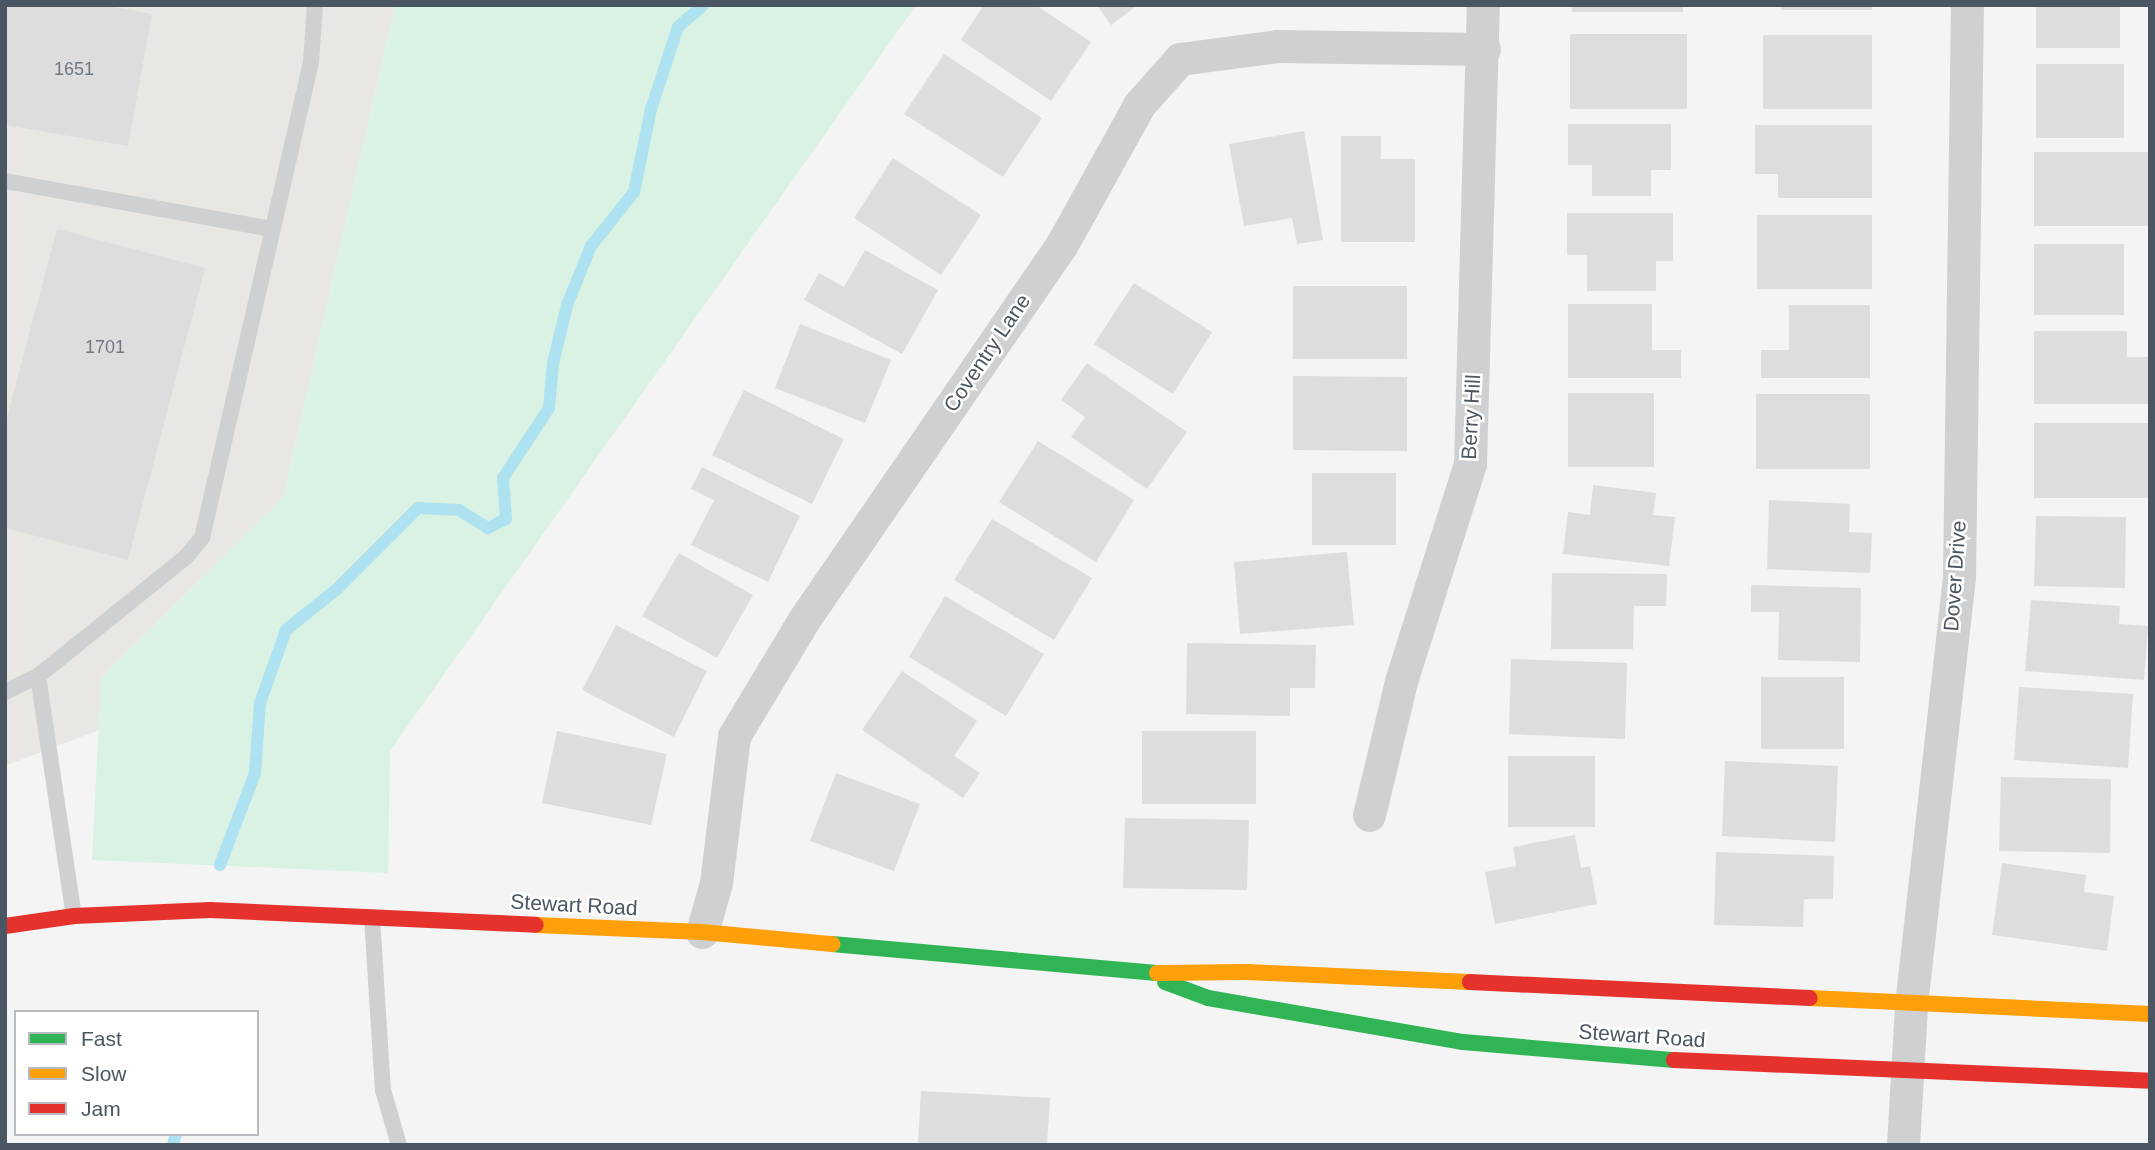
<!DOCTYPE html>
<style>
body{margin:0}
#map{position:relative;width:2155px;height:1150px;overflow:hidden;background:#f4f4f4;font-family:Helvetica,sans-serif}
div>[style]{position:absolute}
.commercial>*{inset:0;background:#e8e7e3}
.green>*{inset:0;background:#d9f2e3}
.stream>*{height:12px;margin:-6px;padding:0 6px;transform-origin:6px;border-radius:6px;background:#aee2f0}
.building>*{inset:0;background:#ddddde}
.lane>*{height:16px;margin:-8px;padding:0 8px;transform-origin:8px;border-radius:8px;background:#ced0d2}
.street>*{height:33px;margin:-16.5px;padding:0 16.5px;transform-origin:16.5px;border-radius:16.5px;background:#ced0d2}
.fast>*{height:16px;margin:-8px;padding:0 8px;transform-origin:8px;border-radius:8px;background:#30b455}
.slow>*{height:16px;margin:-8px;padding:0 8px;transform-origin:8px;border-radius:8px;background:#ff9f0a}
.jam>*{height:16px;margin:-8px;padding:0 8px;transform-origin:8px;border-radius:8px;background:#e5322d}
span{translate:-50% -50%;white-space:nowrap;text-align:center;line-height:1.15;-webkit-text-stroke:5px #fff;paint-order:stroke}
.number-label{font-size:18px;color:#707881}
.number-label span{-webkit-text-stroke-width:0}
.street-label{font-size:21px;color:#4a5661}
.frame{position:absolute;inset:0;border:7px solid #4a5661;pointer-events:none}
.legend{position:absolute;left:14px;top:1010px;width:245px;height:126px;box-sizing:border-box;background:#fff;border:2px solid #b7bbc0;margin:0;padding:9px 12px;list-style:none;font-size:21px;color:#4a5661}
.legend li{display:flex;align-items:center;gap:14px;height:35px}
.legend b{width:35px;border:2px solid #b7bbc0}
</style>
<div id="map">
<div class="commercial">
<i style="clip-path:polygon(5px 5px,395px 5px,283px 498px,101px 678px,99px 730px,5px 766px)"></i>
</div>
<div class="green">
<i style="clip-path:polygon(395px 5px,916px 5px,390px 751px,388px 873px,92px 860px,101px 678px,283px 498px)"></i>
</div>
<div class="stream">
<i style="left:220px;top:865px;width:98px;rotate:-69.2deg"></i>
<i style="left:255px;top:773px;width:70px;rotate:-85.9deg"></i>
<i style="left:260px;top:703px;width:77px;rotate:-70.4deg"></i>
<i style="left:286px;top:630px;width:65px;rotate:-38.8deg"></i>
<i style="left:337px;top:589px;width:115px;rotate:-45deg"></i>
<i style="left:418px;top:508px;width:41px;rotate:2.8deg"></i>
<i style="left:459px;top:510px;width:34px;rotate:32deg"></i>
<i style="left:488px;top:528px;width:20px;rotate:-27deg"></i>
<i style="left:506px;top:519px;width:41px;rotate:-94.2deg"></i>
<i style="left:503px;top:478px;width:84px;rotate:-56.7deg"></i>
<i style="left:549px;top:408px;width:45px;rotate:-84.9deg"></i>
<i style="left:553px;top:363px;width:60px;rotate:-76.4deg"></i>
<i style="left:567px;top:305px;width:64px;rotate:-67.9deg"></i>
<i style="left:591px;top:246px;width:69px;rotate:-51.5deg"></i>
<i style="left:634px;top:192px;width:85px;rotate:-78.4deg"></i>
<i style="left:651px;top:109px;width:86px;rotate:-71.8deg"></i>
<i style="left:678px;top:27px;width:33px;rotate:-41deg"></i>
<i style="left:173px;top:1145px;width:11px;rotate:-75deg"></i>
</div>
<div class="building">
<i style="clip-path:polygon(5px 5px,104px 5px,152px 14px,128px 146px,5px 125px)"></i>
<i style="clip-path:polygon(984px 5px,1036px 5px,1091px 42px,1051px 101px,961px 40px)"></i>
<i style="clip-path:polygon(1097px 5px,1138px 5px,1111px 25px)"></i>
<i style="clip-path:polygon(1572px 5px,1683px 5px,1683px 12px,1572px 12px)"></i>
<i style="clip-path:polygon(1781px 5px,1872px 5px,1872px 10px,1781px 10px)"></i>
<i style="clip-path:polygon(2036px 5px,2120px 5px,2120px 48px,2036px 48px)"></i>
<i style="clip-path:polygon(1570px 34px,1687px 34px,1687px 109px,1570px 109px)"></i>
<i style="clip-path:polygon(1763px 35px,1872px 35px,1872px 109px,1763px 109px)"></i>
<i style="clip-path:polygon(944px 54px,1042px 118px,1003px 177px,904px 114px)"></i>
<i style="clip-path:polygon(2036px 64px,2124px 64px,2124px 138px,2036px 138px)"></i>
<i style="clip-path:polygon(1568px 124px,1671px 124px,1671px 170px,1651px 170px,1651px 196px,1592px 196px,1592px 165px,1568px 165px)"></i>
<i style="clip-path:polygon(1755px 125px,1872px 125px,1872px 198px,1778px 198px,1778px 174px,1755px 174px)"></i>
<i style="clip-path:polygon(1304px 131px,1323px 240px,1297px 244px,1292px 218px,1244px 226px,1229px 144px)"></i>
<i style="clip-path:polygon(1341px 136px,1381px 136px,1381px 159px,1415px 159px,1415px 242px,1341px 242px)"></i>
<i style="clip-path:polygon(2034px 152px,2150px 152px,2150px 226px,2034px 226px)"></i>
<i style="clip-path:polygon(893px 158px,981px 215px,941px 275px,854px 218px)"></i>
<i style="clip-path:polygon(1567px 213px,1673px 213px,1673px 261px,1656px 261px,1656px 291px,1587px 291px,1587px 255px,1567px 255px)"></i>
<i style="clip-path:polygon(1757px 215px,1872px 215px,1872px 289px,1757px 289px)"></i>
<i style="clip-path:polygon(57px 229px,205px 268px,128px 560px,5px 528px,5px 425px)"></i>
<i style="clip-path:polygon(2034px 244px,2124px 244px,2124px 315px,2034px 315px)"></i>
<i style="clip-path:polygon(865px 250px,938px 290px,902px 354px,804px 300px,819px 273px,844px 287px)"></i>
<i style="clip-path:polygon(1134px 283px,1212px 332px,1173px 394px,1094px 344px)"></i>
<i style="clip-path:polygon(1293px 286px,1407px 286px,1407px 359px,1293px 359px)"></i>
<i style="clip-path:polygon(1568px 304px,1652px 304px,1652px 350px,1681px 350px,1681px 378px,1568px 378px)"></i>
<i style="clip-path:polygon(1789px 305px,1870px 305px,1870px 378px,1761px 378px,1761px 350px,1789px 350px)"></i>
<i style="clip-path:polygon(800px 324px,891px 360px,865px 423px,775px 388px)"></i>
<i style="clip-path:polygon(2034px 331px,2127px 331px,2127px 357px,2150px 357px,2150px 404px,2034px 404px)"></i>
<i style="clip-path:polygon(1087px 363px,1187px 432px,1147px 489px,1071px 437px,1085px 417px,1061px 400px)"></i>
<i style="clip-path:polygon(1293px 376px,1407px 377px,1407px 451px,1293px 450px)"></i>
<i style="clip-path:polygon(744px 390px,844px 439px,812px 504px,712px 455px)"></i>
<i style="clip-path:polygon(1568px 393px,1654px 393px,1654px 467px,1568px 467px)"></i>
<i style="clip-path:polygon(1756px 394px,1870px 394px,1870px 469px,1756px 469px)"></i>
<i style="clip-path:polygon(2034px 423px,2149px 423px,2149px 498px,2034px 498px)"></i>
<i style="clip-path:polygon(1038px 441px,1134px 500px,1096px 562px,999px 502px)"></i>
<i style="clip-path:polygon(702px 467px,800px 516px,768px 582px,691px 545px,714px 500px,691px 489px)"></i>
<i style="clip-path:polygon(1312px 473px,1396px 473px,1396px 545px,1312px 545px)"></i>
<i style="clip-path:polygon(1593px 485px,1656px 493px,1653px 515px,1675px 517px,1669px 566px,1563px 554px,1568px 512px,1590px 515px)"></i>
<i style="clip-path:polygon(1769px 500px,1850px 504px,1849px 532px,1872px 533px,1870px 573px,1767px 569px)"></i>
<i style="clip-path:polygon(2036px 516px,2126px 517px,2125px 588px,2034px 586px)"></i>
<i style="clip-path:polygon(992px 519px,1092px 578px,1054px 640px,954px 580px)"></i>
<i style="clip-path:polygon(1347px 552px,1354px 625px,1240px 634px,1234px 562px)"></i>
<i style="clip-path:polygon(679px 553px,753px 595px,717px 658px,642px 616px)"></i>
<i style="clip-path:polygon(1552px 573px,1667px 574px,1666px 606px,1634px 606px,1633px 649px,1551px 649px)"></i>
<i style="clip-path:polygon(1751px 585px,1861px 588px,1860px 662px,1778px 660px,1779px 612px,1751px 612px)"></i>
<i style="clip-path:polygon(945px 596px,1044px 654px,1006px 716px,909px 657px)"></i>
<i style="clip-path:polygon(2031px 600px,2120px 606px,2119px 624px,2148px 626px,2144px 680px,2025px 671px)"></i>
<i style="clip-path:polygon(616px 625px,707px 671px,674px 737px,582px 690px)"></i>
<i style="clip-path:polygon(1187px 643px,1316px 645px,1315px 688px,1290px 688px,1290px 716px,1186px 714px)"></i>
<i style="clip-path:polygon(1511px 659px,1627px 663px,1625px 739px,1509px 734px)"></i>
<i style="clip-path:polygon(902px 671px,977px 721px,954px 756px,980px 773px,963px 798px,862px 730px)"></i>
<i style="clip-path:polygon(1761px 677px,1844px 677px,1844px 749px,1761px 749px)"></i>
<i style="clip-path:polygon(2019px 687px,2133px 694px,2128px 768px,2014px 760px)"></i>
<i style="clip-path:polygon(557px 731px,667px 754px,651px 825px,542px 803px)"></i>
<i style="clip-path:polygon(1142px 731px,1256px 731px,1256px 804px,1142px 804px)"></i>
<i style="clip-path:polygon(1508px 756px,1595px 756px,1595px 827px,1508px 827px)"></i>
<i style="clip-path:polygon(1725px 761px,1838px 766px,1835px 842px,1722px 836px)"></i>
<i style="clip-path:polygon(836px 773px,920px 804px,894px 871px,810px 841px)"></i>
<i style="clip-path:polygon(2001px 777px,2111px 779px,2110px 853px,1999px 851px)"></i>
<i style="clip-path:polygon(1125px 818px,1249px 820px,1247px 890px,1123px 888px)"></i>
<i style="clip-path:polygon(1575px 835px,1581px 868px,1590px 866px,1597px 904px,1495px 924px,1485px 872px,1516px 866px,1513px 847px)"></i>
<i style="clip-path:polygon(1716px 852px,1834px 856px,1833px 899px,1804px 899px,1803px 927px,1714px 925px)"></i>
<i style="clip-path:polygon(2002px 863px,2086px 875px,2084px 892px,2114px 896px,2107px 951px,1992px 935px)"></i>
<i style="clip-path:polygon(921px 1091px,1050px 1098px,1047px 1145px,918px 1145px)"></i>
</div>
<div class="lane">
<i style="left:5px;top:181px;width:272px;rotate:10.2deg"></i>
<i style="left:38px;top:676px;width:189px;rotate:-38.8deg"></i>
<i style="left:185px;top:558px;width:26px;rotate:-50deg"></i>
<i style="left:202px;top:538px;width:488px;rotate:-77.1deg"></i>
<i style="left:311px;top:62px;width:57px;rotate:-86deg"></i>
<i style="left:5px;top:692px;width:37px;rotate:-26deg"></i>
<i style="left:38px;top:676px;width:243px;rotate:81.5deg"></i>
<i style="left:372px;top:917px;width:173px;rotate:86.4deg"></i>
<i style="left:383px;top:1090px;width:57px;rotate:73.8deg"></i>
</div>
<div class="street">
<i style="left:1369px;top:815px;width:141px;rotate:-76.5deg"></i>
<i style="left:1402px;top:678px;width:225px;rotate:-72.4deg"></i>
<i style="left:1470px;top:464px;width:459px;rotate:-88.4deg"></i>
<i style="left:702px;top:932px;width:51px;rotate:-74.1deg"></i>
<i style="left:716px;top:883px;width:148px;rotate:-83deg"></i>
<i style="left:734px;top:736px;width:134px;rotate:-59deg"></i>
<i style="left:803px;top:621px;width:455px;rotate:-55.5deg"></i>
<i style="left:1061px;top:246px;width:161px;rotate:-61deg"></i>
<i style="left:1139px;top:105px;width:62px;rotate:-48.3deg"></i>
<i style="left:1180px;top:59px;width:98px;rotate:-7.6deg"></i>
<i style="left:1277px;top:46px;width:207px;rotate:0.8deg"></i>
<i style="left:1903px;top:1145px;width:140px;rotate:-86.7deg"></i>
<i style="left:1911px;top:1005px;width:432px;rotate:-83.6deg"></i>
<i style="left:1959px;top:576px;width:571px;rotate:-89.2deg"></i>
</div>
<div class="fast">
<i style="left:832px;top:944px;width:326px;rotate:5.1deg"></i>
<i style="left:1165px;top:982px;width:46px;rotate:20.4deg"></i>
<i style="left:1208px;top:998px;width:259px;rotate:9.8deg"></i>
<i style="left:1463px;top:1042px;width:212px;rotate:4.9deg"></i>
</div>
<div class="slow">
<i style="left:536px;top:925px;width:166px;rotate:2.4deg"></i>
<i style="left:702px;top:932px;width:131px;rotate:5.3deg"></i>
<i style="left:1157px;top:973px;width:90px;rotate:-0.6deg"></i>
<i style="left:1247px;top:972px;width:223px;rotate:2.6deg"></i>
<i style="left:1810px;top:998px;width:340px;rotate:2.7deg"></i>
</div>
<div class="jam">
<i style="left:5px;top:926px;width:70px;rotate:-8.2deg"></i>
<i style="left:74px;top:916px;width:136px;rotate:-2.5deg"></i>
<i style="left:210px;top:910px;width:326px;rotate:2.6deg"></i>
<i style="left:1470px;top:982px;width:340px;rotate:2.7deg"></i>
<i style="left:1674px;top:1060px;width:476px;rotate:2.5deg"></i>
</div>
<div class="number-label">
<span style="left:74px;top:69px">1651</span>
<span style="left:105px;top:347px">1701</span>
</div>
<div class="street-label">
<span style="left:987px;top:353px;rotate:-56deg">Coventry Lane</span>
<span style="left:1471px;top:417px;rotate:-87deg">Berry Hill</span>
<span style="left:1955px;top:576px;rotate:-86deg">Dover Drive</span>
<span style="left:574px;top:905px;rotate:3deg">Stewart Road</span>
<span style="left:1642px;top:1036px;rotate:4deg">Stewart Road</span>
</div>
<div class="frame"></div>
<ul class="legend">
<li><b style="height:9px;background:#30b455"></b>Fast</li>
<li><b style="height:9px;background:#ff9f0a"></b>Slow</li>
<li><b style="height:9px;background:#e5322d"></b>Jam</li>
</ul>
</div>
